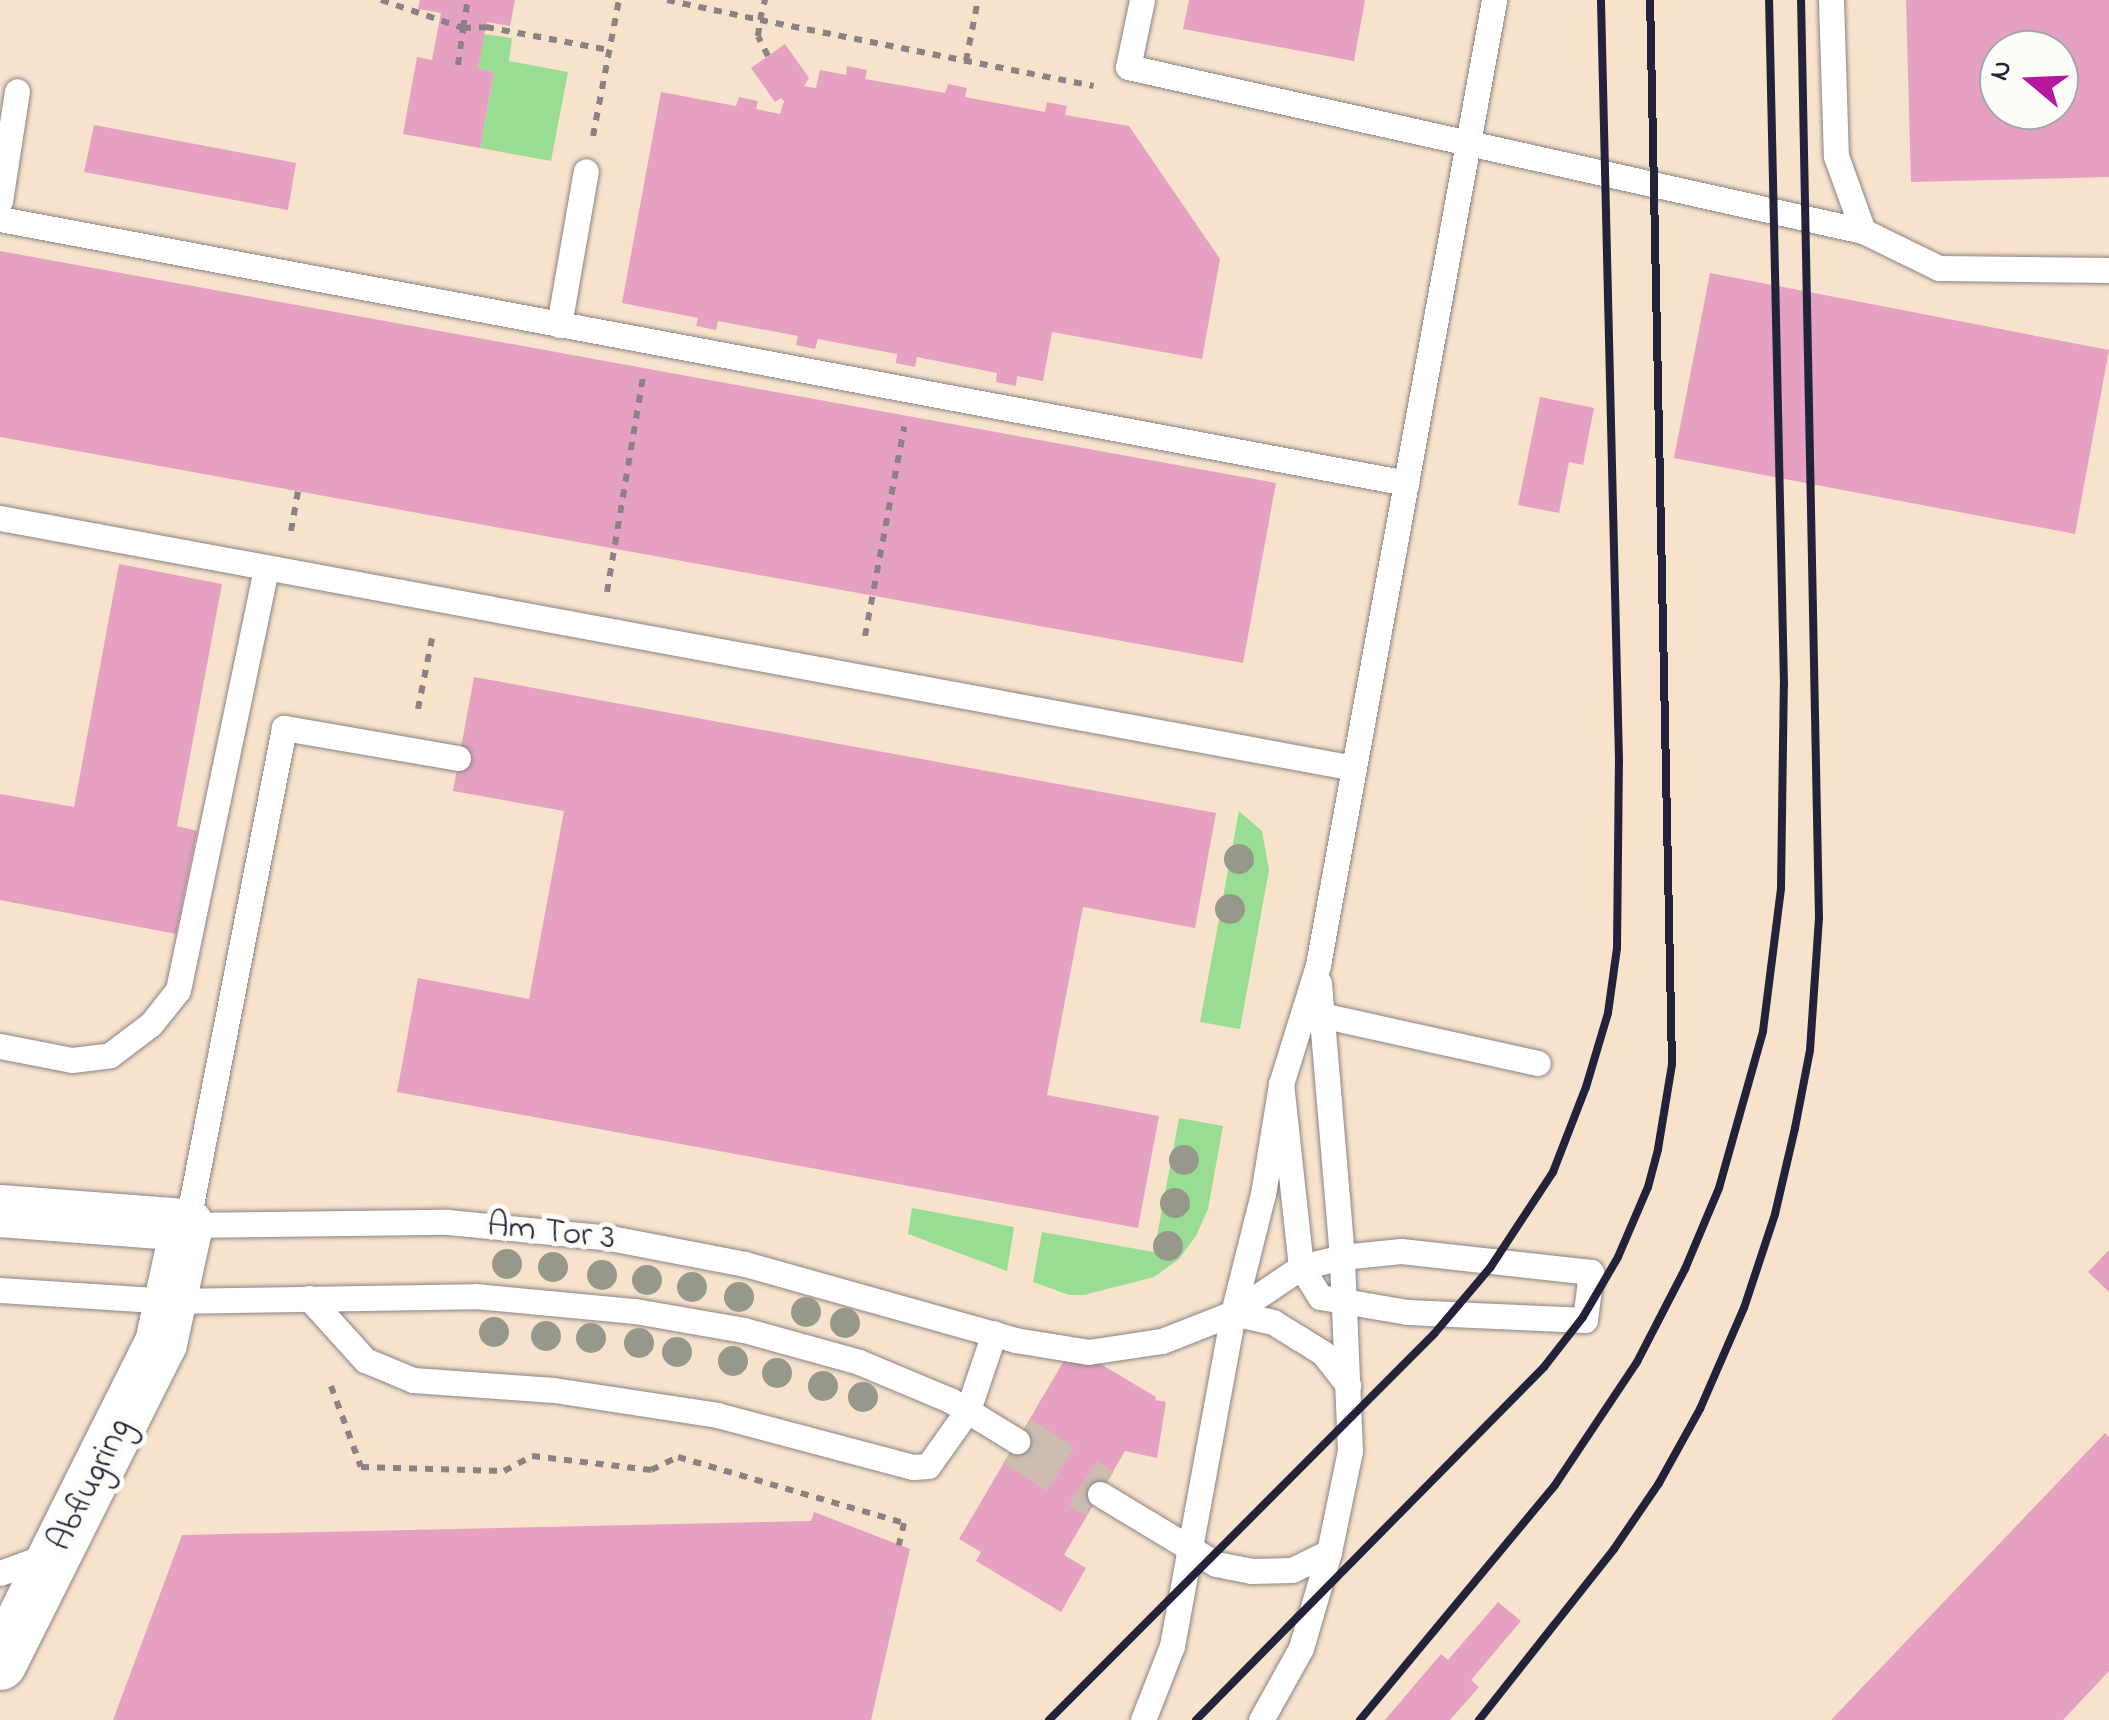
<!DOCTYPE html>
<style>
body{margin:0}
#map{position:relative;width:2109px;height:1720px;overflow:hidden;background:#f7e3cc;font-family:"Indie Flower",sans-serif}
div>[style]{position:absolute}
.green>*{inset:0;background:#99dd94}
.building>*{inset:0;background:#e5a0c2}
.street-tunnel>*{height:52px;margin-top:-26px;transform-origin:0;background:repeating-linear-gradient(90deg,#ccbcaf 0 52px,transparent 0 78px)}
.path>*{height:6px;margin-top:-3px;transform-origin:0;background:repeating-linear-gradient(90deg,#8c8284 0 8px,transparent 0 16px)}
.roads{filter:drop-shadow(0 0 2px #8c8284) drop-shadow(0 0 2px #8c8284)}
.lane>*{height:25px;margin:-12.5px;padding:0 12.5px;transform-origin:12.5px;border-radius:12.5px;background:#fff}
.street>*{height:52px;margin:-26px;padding:0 26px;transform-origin:26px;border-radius:26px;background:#fff}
.rail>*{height:8px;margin:-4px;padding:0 4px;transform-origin:4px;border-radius:4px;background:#22223b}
.trees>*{width:30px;height:30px;margin:-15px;border-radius:50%;background:#96988b}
span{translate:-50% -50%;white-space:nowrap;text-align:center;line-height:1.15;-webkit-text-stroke:10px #fdfcf7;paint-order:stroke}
.street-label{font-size:35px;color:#22223b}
.north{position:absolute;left:1979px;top:30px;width:100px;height:100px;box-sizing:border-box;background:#fdfcf7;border:2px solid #a5a5ac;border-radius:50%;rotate:289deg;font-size:28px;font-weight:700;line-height:40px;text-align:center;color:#22223b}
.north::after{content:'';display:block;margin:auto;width:35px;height:45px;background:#b5179e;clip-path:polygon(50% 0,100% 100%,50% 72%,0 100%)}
</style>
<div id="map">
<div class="green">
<i style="clip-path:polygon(484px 34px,512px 38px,509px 61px,568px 72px,551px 161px,480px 148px,494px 72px,478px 68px)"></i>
<i style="clip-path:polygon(1239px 811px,1262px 831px,1269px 870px,1240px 1029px,1200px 1022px)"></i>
<i style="clip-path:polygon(1179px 1118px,1223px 1126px,1208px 1209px,1196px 1236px,1179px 1259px,1154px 1277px,1084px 1295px,1069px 1295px,1033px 1282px,1042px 1232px,1154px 1252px)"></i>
<i style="clip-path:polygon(912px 1208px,1014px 1227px,1007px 1271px,908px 1234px)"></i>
</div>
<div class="building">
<i style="clip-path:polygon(420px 0,515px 0,510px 26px,487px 22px,478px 68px,494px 72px,480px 148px,403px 134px,417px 57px,432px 60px,441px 13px,418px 9px)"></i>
<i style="clip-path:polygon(1189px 0,1365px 0,1354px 61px,1183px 29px)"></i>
<i style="clip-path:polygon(evenodd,1906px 0,2109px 0,2109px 177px,1911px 182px,1906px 0,1999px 50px,2059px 50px,2059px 110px,1999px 110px,1999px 50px)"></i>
<i style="clip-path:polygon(785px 44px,809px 78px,804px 86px,816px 88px,820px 70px,846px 75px,847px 66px,867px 70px,865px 79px,945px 93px,948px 84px,967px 88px,965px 97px,1045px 112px,1047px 102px,1067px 106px,1065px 115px,1129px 126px,1220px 259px,1202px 359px,1052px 332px,1043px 381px,1017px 376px,1016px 386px,996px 382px,997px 373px,917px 357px,915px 367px,896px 363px,897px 354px,818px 339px,815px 349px,796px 345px,798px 336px,718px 321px,716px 330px,696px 326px,698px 318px,622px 303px,661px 92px,736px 106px,739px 97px,758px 101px,756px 109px,780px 114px,784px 101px,781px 98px,775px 102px,751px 68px)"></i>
<i style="clip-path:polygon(94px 125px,296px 163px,288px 210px,84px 172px)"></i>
<i style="clip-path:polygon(0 251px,1276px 483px,1243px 663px,0 437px)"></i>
<i style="clip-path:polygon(1710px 273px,2109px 350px,2075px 534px,1674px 458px)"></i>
<i style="clip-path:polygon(1540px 397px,1594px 408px,1583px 465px,1569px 462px,1559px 513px,1518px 505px)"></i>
<i style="clip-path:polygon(119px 564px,222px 584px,177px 826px,197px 831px,176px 934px,0 900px,0 794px,74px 807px)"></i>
<i style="clip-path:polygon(474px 677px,1216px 813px,1195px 928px,1083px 907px,1047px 1095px,1159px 1116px,1138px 1228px,397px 1092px,418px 978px,529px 999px,564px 811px,453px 791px)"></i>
<i style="clip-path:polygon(2109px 1250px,2109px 1292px,2088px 1272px)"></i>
<i style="clip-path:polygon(1072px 1347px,1156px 1397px,1155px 1400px,1166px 1402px,1157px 1458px,1125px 1451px,1064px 1555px,1086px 1568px,1061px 1612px,976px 1561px,981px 1552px,959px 1539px)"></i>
<i style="clip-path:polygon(2105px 1433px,2109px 1437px,2109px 1671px,2063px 1720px,1831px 1720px)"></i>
<i style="clip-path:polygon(814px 1512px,910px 1549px,871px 1720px,113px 1720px,182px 1535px,811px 1521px)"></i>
<i style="clip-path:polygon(1498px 1602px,1521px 1621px,1471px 1680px,1479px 1687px,1450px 1720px,1385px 1720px,1441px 1654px,1448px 1660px)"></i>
</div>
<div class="street-tunnel">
<i style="left:1017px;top:1441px;width:98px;rotate:32.6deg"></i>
</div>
<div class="path">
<i style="left:381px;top:0;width:87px;rotate:18.9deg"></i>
<i style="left:463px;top:28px;width:28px;rotate:-80deg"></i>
<i style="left:667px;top:0;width:95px;rotate:12.1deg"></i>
<i style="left:760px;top:20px;width:21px;rotate:-76deg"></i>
<i style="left:768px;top:56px;width:22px;rotate:-117deg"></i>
<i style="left:758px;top:36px;width:16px;rotate:-83deg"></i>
<i style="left:760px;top:20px;width:340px;rotate:11.2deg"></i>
<i style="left:966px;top:61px;width:62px;rotate:-78.9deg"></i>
<i style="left:458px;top:65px;width:37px;rotate:-82deg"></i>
<i style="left:463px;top:28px;width:23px;rotate:-2deg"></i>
<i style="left:486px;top:27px;width:125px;rotate:10.6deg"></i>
<i style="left:593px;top:136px;width:138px;rotate:-79.2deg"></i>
<i style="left:291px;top:531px;width:40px;rotate:-80deg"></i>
<i style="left:607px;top:592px;width:217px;rotate:-80.5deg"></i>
<i style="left:865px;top:636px;width:213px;rotate:-79.4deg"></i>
<i style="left:418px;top:709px;width:72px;rotate:-78.8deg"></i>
<i style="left:331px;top:1386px;width:86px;rotate:69.7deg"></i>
<i style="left:361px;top:1467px;width:143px;rotate:1.6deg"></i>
<i style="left:504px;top:1471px;width:32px;rotate:-28deg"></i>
<i style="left:532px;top:1456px;width:120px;rotate:6.7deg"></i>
<i style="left:651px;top:1470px;width:30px;rotate:-26deg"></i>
<i style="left:678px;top:1457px;width:235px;rotate:16.3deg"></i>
<i style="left:904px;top:1523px;width:23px;rotate:103deg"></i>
</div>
<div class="roads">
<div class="lane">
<i style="left:1142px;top:0;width:68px;rotate:101.8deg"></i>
<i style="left:1128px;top:67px;width:753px;rotate:12.58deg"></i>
<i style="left:1831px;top:0;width:156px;rotate:88.2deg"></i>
<i style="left:1836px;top:156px;width:80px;rotate:70.2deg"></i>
<i style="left:1863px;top:231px;width:85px;rotate:26deg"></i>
<i style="left:1939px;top:268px;width:170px;rotate:0.7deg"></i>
<i style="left:0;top:201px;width:111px;rotate:-81.2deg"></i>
<i style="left:0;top:219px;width:1431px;rotate:10.63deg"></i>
<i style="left:559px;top:325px;width:156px;rotate:-80.1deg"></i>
<i style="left:0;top:518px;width:1377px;rotate:10.46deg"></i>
<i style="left:458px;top:758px;width:177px;rotate:-170.2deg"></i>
<i style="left:284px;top:728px;width:506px;rotate:101.04deg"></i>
<i style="left:187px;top:1225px;width:261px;rotate:-0.7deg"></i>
<i style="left:448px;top:1222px;width:163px;rotate:5.6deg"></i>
<i style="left:610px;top:1238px;width:137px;rotate:10.9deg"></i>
<i style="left:745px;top:1264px;width:280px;rotate:15.7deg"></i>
<i style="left:1015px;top:1340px;width:74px;rotate:9.3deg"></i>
<i style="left:1088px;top:1352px;width:75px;rotate:-8.5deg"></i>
<i style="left:1162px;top:1341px;width:76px;rotate:-21.5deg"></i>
<i style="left:1233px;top:1313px;width:82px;rotate:-34.1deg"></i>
<i style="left:1301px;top:1267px;width:42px;rotate:-13.7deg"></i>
<i style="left:1342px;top:1257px;width:59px;rotate:-5.8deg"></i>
<i style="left:1401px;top:1251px;width:191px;rotate:6.3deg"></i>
<i style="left:1591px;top:1272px;width:48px;rotate:97.1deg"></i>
<i style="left:1585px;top:1320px;width:178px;rotate:-177.4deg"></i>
<i style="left:1407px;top:1312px;width:88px;rotate:-170.2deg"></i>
<i style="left:1320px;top:1297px;width:36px;rotate:-122deg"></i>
<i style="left:1301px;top:1267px;width:184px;rotate:-96.2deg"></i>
<i style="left:1321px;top:1015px;width:222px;rotate:12.5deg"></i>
<i style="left:0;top:1046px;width:73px;rotate:11deg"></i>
<i style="left:72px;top:1060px;width:38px;rotate:-7deg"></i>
<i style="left:110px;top:1055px;width:51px;rotate:-37.1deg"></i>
<i style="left:151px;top:1024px;width:43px;rotate:-51.5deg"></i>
<i style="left:178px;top:990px;width:431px;rotate:-78.2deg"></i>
<i style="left:0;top:1290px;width:171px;rotate:3.7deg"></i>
<i style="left:171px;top:1301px;width:304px;rotate:-0.9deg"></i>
<i style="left:475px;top:1296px;width:161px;rotate:5.4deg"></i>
<i style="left:635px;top:1311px;width:111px;rotate:9.9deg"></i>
<i style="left:744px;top:1330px;width:119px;rotate:15.5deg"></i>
<i style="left:859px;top:1362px;width:99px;rotate:22.7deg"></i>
<i style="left:950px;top:1400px;width:79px;rotate:31.5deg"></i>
<i style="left:309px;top:1298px;width:84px;rotate:47.9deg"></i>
<i style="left:365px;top:1360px;width:52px;rotate:22.6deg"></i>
<i style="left:413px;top:1380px;width:141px;rotate:4.1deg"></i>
<i style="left:554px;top:1390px;width:165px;rotate:8.7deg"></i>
<i style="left:717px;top:1415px;width:203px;rotate:14.9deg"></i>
<i style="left:913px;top:1467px;width:15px;rotate:-4deg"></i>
<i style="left:928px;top:1466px;width:69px;rotate:-54.5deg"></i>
<i style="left:968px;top:1410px;width:81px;rotate:-71.3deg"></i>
<i style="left:1233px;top:1313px;width:41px;rotate:12.7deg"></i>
<i style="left:1273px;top:1322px;width:31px;rotate:32deg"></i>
<i style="left:1299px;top:1338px;width:28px;rotate:32deg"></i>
<i style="left:1323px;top:1353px;width:41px;rotate:52deg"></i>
<i style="left:1100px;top:1494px;width:135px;rotate:31.1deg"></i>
<i style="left:1216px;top:1564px;width:36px;rotate:11deg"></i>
<i style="left:1251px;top:1571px;width:41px;rotate:-1.4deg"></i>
<i style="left:1292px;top:1570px;width:41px;rotate:-25.9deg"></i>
<i style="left:0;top:1573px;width:55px;rotate:-20.1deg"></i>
<i style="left:1143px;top:1720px;width:79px;rotate:-68.6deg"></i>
<i style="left:1172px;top:1646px;width:339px;rotate:-79.6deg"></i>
<i style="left:1233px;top:1313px;width:123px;rotate:-75.9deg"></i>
<i style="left:1263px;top:1194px;width:111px;rotate:-80.7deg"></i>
<i style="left:1281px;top:1084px;width:125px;rotate:-72.7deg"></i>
<i style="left:1318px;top:965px;width:981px;rotate:-79.66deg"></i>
<i style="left:1261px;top:1720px;width:82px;rotate:-60.9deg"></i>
<i style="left:1301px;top:1648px;width:100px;rotate:-73.7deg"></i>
<i style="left:1329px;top:1552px;width:103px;rotate:-78.3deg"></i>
<i style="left:1350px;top:1451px;width:194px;rotate:-92.4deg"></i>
<i style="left:1342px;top:1257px;width:275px;rotate:-94.8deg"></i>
</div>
<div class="street">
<i style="left:0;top:1211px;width:188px;rotate:4.3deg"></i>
<i style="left:187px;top:1225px;width:121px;rotate:102.4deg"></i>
<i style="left:161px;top:1343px;width:359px;rotate:116.6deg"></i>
</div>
</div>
<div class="rail">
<i style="left:1049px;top:1720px;width:545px;rotate:-45.07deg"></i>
<i style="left:1434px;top:1334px;width:87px;rotate:-49.7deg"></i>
<i style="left:1490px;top:1268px;width:115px;rotate:-56.7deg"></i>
<i style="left:1553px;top:1172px;width:91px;rotate:-68.8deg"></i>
<i style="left:1586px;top:1087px;width:77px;rotate:-73.4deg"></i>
<i style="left:1608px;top:1013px;width:66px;rotate:-82.1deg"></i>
<i style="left:1617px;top:948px;width:188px;rotate:-89.4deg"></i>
<i style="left:1619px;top:760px;width:760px;rotate:-91.36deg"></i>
<i style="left:1196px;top:1720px;width:496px;rotate:-45.4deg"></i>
<i style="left:1544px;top:1367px;width:63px;rotate:-52deg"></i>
<i style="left:1583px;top:1317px;width:69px;rotate:-59.7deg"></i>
<i style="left:1618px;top:1257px;width:76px;rotate:-66.8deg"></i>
<i style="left:1648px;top:1187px;width:39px;rotate:-75deg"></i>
<i style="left:1658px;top:1149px;width:86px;rotate:-80.6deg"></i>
<i style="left:1672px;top:1064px;width:1064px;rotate:-91.18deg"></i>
<i style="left:1360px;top:1720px;width:305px;rotate:-50.3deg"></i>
<i style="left:1555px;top:1485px;width:148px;rotate:-56.3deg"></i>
<i style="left:1637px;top:1362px;width:105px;rotate:-62.7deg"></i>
<i style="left:1685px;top:1269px;width:88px;rotate:-67.2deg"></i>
<i style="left:1719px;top:1188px;width:163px;rotate:-74.3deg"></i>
<i style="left:1763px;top:1031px;width:144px;rotate:-82.8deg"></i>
<i style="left:1781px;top:888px;width:203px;rotate:-89.2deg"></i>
<i style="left:1784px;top:685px;width:685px;rotate:-91.25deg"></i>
<i style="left:1479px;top:1720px;width:218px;rotate:-51.7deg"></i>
<i style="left:1614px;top:1549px;width:80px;rotate:-55.7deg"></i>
<i style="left:1659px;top:1483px;width:85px;rotate:-61deg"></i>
<i style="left:1700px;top:1409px;width:110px;rotate:-66.5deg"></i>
<i style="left:1744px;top:1308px;width:99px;rotate:-71.7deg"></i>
<i style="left:1775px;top:1214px;width:88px;rotate:-76.9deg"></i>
<i style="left:1795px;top:1128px;width:79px;rotate:-79.1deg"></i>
<i style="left:1810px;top:1050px;width:131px;rotate:-86.1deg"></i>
<i style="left:1819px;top:919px;width:919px;rotate:-91.12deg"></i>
</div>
<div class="trees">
<i style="left:1239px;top:859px"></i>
<i style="left:1230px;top:909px"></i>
<i style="left:1184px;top:1160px"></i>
<i style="left:1175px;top:1203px"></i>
<i style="left:1168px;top:1246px"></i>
<i style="left:507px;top:1264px"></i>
<i style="left:553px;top:1267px"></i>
<i style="left:602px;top:1275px"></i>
<i style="left:647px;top:1280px"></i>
<i style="left:692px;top:1287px"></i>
<i style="left:739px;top:1297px"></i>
<i style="left:806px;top:1312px"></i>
<i style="left:845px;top:1323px"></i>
<i style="left:494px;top:1332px"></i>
<i style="left:546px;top:1336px"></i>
<i style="left:591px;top:1338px"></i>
<i style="left:639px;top:1343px"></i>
<i style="left:677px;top:1352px"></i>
<i style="left:733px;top:1361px"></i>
<i style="left:777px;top:1373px"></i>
<i style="left:823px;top:1386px"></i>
<i style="left:863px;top:1397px"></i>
</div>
<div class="street-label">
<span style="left:551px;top:1233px;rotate:6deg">Am Tor 3</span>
<span style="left:91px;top:1485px;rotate:-63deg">Abflugring</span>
</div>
<div class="north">N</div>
</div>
